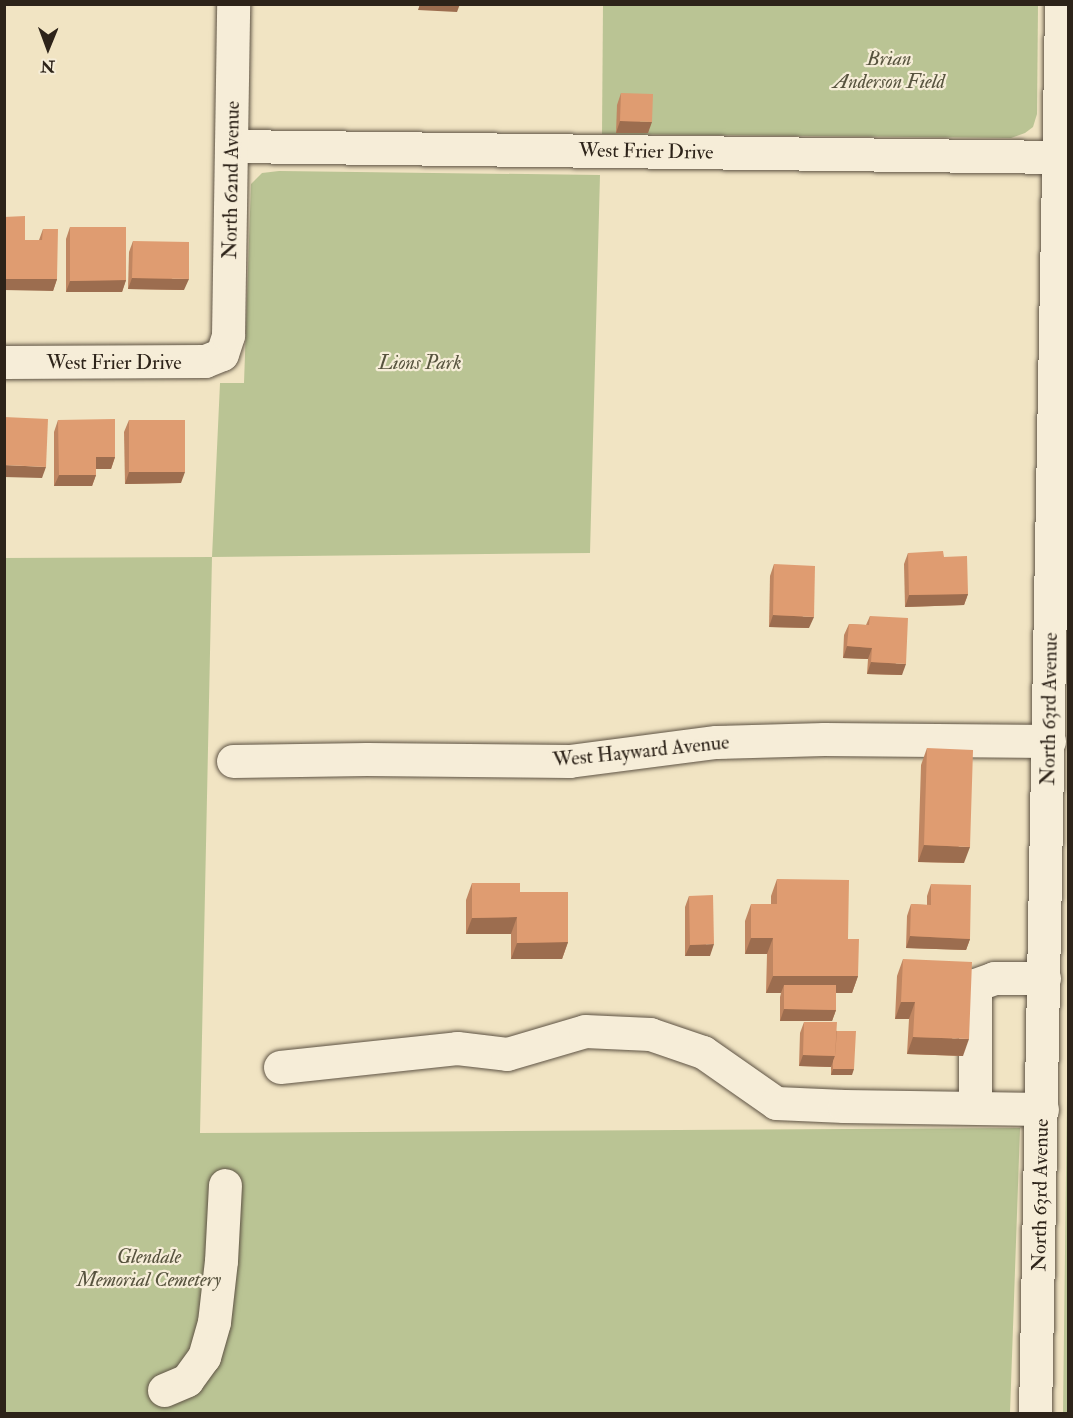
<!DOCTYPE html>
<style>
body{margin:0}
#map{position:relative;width:1073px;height:1418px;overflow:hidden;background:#f1e4c3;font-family:"IM FELL Double Pica",serif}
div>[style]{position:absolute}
.green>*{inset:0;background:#bac494}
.roads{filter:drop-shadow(0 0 2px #5e5344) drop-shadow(0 0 2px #5e5344)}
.minor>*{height:33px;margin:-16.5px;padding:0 16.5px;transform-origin:16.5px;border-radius:16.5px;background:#f6edd8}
.wall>*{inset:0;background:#c08661}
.shaded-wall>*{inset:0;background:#9c6d4f}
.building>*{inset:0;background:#df9c71}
span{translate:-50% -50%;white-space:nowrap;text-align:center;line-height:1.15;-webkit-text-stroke:4.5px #f6edd8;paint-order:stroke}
.park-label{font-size:20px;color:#57533e;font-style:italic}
.street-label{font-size:20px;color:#2d2319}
.frame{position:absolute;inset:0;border:6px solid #2d2319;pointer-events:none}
.north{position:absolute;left:18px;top:18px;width:60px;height:60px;-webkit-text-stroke:4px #f6edd8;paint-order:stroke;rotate:181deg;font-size:16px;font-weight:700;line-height:24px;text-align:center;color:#2d2319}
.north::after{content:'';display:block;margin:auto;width:21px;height:27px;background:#2d2319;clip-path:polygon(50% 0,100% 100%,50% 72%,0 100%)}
</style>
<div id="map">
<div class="green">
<i style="clip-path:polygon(603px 5px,1038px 5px,1037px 114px,1033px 127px,1025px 133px,1011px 138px,602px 134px)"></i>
<i style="clip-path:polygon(279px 171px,600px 175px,590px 553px,212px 557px,200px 1133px,1020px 1128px,1010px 1413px,5px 1413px,4px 558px,212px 557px,220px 383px,244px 383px,251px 184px,262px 173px)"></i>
<i style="clip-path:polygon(1068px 1015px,1068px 1413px,1064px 1414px,1063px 1413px)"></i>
</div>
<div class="roads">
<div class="minor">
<i style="left:232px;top:146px;width:827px;rotate:0.76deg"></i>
<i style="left:4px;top:362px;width:201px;rotate:-0.3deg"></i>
<i style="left:205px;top:361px;width:18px;rotate:-22deg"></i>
<i style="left:222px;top:354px;width:20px;rotate:-72deg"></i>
<i style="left:228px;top:335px;width:331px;rotate:-89.1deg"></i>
<i style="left:233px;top:761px;width:134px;rotate:-0.9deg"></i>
<i style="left:367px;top:759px;width:202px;rotate:0.6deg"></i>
<i style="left:569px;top:761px;width:148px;rotate:-7.4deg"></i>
<i style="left:716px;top:742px;width:108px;rotate:-1.6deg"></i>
<i style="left:824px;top:739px;width:225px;rotate:0.5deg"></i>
<i style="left:280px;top:1067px;width:178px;rotate:-6.1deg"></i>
<i style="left:457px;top:1048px;width:50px;rotate:6.8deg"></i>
<i style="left:507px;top:1054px;width:81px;rotate:-16.4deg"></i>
<i style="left:585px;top:1031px;width:65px;rotate:2.6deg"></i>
<i style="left:650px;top:1034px;width:56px;rotate:18.8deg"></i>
<i style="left:703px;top:1052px;width:89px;rotate:34.9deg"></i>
<i style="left:776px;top:1103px;width:68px;rotate:2.5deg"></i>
<i style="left:844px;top:1106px;width:198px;rotate:0.9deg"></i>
<i style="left:975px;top:1107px;width:122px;rotate:-90deg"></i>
<i style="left:975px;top:985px;width:20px;rotate:-20deg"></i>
<i style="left:994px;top:978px;width:50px"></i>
<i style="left:164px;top:1390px;width:25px;rotate:-23deg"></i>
<i style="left:187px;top:1380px;width:29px;rotate:-54deg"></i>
<i style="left:204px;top:1357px;width:36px;rotate:-74deg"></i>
<i style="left:214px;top:1322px;width:61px;rotate:-83.5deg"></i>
<i style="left:221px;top:1261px;width:76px;rotate:-87deg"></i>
<i style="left:1035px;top:1414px;width:1410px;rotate:-88.94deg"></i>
</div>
</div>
<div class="wall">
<i style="clip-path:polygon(621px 93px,648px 133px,616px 133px,617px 105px)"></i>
<i style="clip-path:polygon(70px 227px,126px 280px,122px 292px,66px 292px,66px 239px)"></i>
<i style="clip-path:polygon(43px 229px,57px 279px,53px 291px,25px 240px,39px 240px)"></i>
<i style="clip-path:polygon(133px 241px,184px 290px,128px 289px,129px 252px)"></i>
<i style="clip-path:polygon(58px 420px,115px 457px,111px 469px,96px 469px,96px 475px,92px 486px,54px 486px,54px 432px)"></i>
<i style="clip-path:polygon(129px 420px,181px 483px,125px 484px,124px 432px)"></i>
<i style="clip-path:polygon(908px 553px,944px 557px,968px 594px,964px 605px,905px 607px,904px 564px)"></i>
<i style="clip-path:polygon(774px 564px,809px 628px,769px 627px,770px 576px)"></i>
<i style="clip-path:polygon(870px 616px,902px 675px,867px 674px,868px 659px,843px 658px,844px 635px,849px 624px,866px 625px)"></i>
<i style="clip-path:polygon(927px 748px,964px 863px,918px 862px,921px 765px)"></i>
<i style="clip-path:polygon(777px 879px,848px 939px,858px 976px,852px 993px,836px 993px,836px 1010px,832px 1021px,780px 1021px,780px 997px,781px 993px,766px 993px,767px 954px,745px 954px,745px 921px,751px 904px,771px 904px,771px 896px)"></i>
<i style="clip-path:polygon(472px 883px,520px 892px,568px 942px,562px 959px,511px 959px,511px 934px,466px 934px,466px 900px)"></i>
<i style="clip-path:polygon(931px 884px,970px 939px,966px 950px,906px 948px,907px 916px,911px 904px,927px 905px,927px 896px)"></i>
<i style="clip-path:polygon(689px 896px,710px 956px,685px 956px,685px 907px)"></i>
<i style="clip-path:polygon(903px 959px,963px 1056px,907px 1054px,909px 1019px,895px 1019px,897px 976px)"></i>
<i style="clip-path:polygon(804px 1022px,837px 1031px,852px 1075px,831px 1075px,831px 1067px,799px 1066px,800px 1033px)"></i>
</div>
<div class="shaded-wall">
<i style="clip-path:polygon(420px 4px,460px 4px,457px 12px,418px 10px)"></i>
<i style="clip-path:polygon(556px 4px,580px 4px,580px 6px,556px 5px)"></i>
<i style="clip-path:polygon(620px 121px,652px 122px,648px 133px,616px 133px)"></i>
<i style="clip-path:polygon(132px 278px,189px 279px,184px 290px,128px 289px)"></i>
<i style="clip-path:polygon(4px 279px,57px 279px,53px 291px,4px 290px)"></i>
<i style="clip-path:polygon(126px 280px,122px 292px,66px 292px,70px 281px)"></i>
<i style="clip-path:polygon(96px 457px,115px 457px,111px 469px,92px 469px)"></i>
<i style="clip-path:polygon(4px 465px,46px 467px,42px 478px,4px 477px)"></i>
<i style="clip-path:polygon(129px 472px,185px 472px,181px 483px,125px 484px)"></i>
<i style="clip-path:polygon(59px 475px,96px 475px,92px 486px,54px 486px)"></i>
<i style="clip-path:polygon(968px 594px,964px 605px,905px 607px,909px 595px)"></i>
<i style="clip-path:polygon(773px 615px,814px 617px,809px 628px,769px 627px)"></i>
<i style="clip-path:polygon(847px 646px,872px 648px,868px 659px,843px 658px)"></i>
<i style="clip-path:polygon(871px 662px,906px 664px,902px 675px,867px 674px)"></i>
<i style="clip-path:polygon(924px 845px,970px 847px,964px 863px,918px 862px)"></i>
<i style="clip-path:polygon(517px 917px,511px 934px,466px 934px,472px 918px)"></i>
<i style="clip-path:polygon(910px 936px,970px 939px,966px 950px,906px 948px)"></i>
<i style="clip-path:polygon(751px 938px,773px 938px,767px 954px,745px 954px)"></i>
<i style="clip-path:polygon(568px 942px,562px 959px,511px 959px,517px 943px)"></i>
<i style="clip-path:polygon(714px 944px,710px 956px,685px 956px,690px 945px)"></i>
<i style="clip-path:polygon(773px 976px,858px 976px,852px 993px,784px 993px,784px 985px,781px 993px,766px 993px)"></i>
<i style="clip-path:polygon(901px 1002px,915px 1002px,909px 1019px,895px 1019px)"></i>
<i style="clip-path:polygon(784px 1009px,836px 1010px,832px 1021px,780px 1021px)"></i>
<i style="clip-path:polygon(913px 1037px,969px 1039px,963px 1056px,907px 1054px)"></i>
<i style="clip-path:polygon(803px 1055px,835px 1056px,831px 1067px,799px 1066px)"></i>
<i style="clip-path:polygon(833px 1069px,854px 1069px,852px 1075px,831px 1075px)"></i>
</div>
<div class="building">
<i style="clip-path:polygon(621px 93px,653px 94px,652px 122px,620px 121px)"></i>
<i style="clip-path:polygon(25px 216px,25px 240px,42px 240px,43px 229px,58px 229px,57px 279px,4px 279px,4px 217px)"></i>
<i style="clip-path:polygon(70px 227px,126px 227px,126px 280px,70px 281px)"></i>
<i style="clip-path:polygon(133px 241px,189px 242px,189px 279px,132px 278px)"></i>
<i style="clip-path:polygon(4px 417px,48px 419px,46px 467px,4px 465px)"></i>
<i style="clip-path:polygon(115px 419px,115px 457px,96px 457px,96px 475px,59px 475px,58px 420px)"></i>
<i style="clip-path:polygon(129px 420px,185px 420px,185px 472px,129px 472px)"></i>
<i style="clip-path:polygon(943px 551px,944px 557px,967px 556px,968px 594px,909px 595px,908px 553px)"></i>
<i style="clip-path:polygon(774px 564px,815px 566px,814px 617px,773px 615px)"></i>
<i style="clip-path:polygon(870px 616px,908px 618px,906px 664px,871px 662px,872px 648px,847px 646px,849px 624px,869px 625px)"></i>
<i style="clip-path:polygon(927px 748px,973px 750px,970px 847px,924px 845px)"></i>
<i style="clip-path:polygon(777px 879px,849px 880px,848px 939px,859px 939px,858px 976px,773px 976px,773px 938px,751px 938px,751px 904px,777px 904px)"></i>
<i style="clip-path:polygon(472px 883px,520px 883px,520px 892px,568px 892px,568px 942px,517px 943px,517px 917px,472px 918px)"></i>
<i style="clip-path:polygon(931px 884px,971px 885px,970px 939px,910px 936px,911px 904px,931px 905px)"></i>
<i style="clip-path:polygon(713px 895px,714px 944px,690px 945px,689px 896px)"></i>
<i style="clip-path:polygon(903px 959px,972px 962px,969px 1039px,913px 1037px,915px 1002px,901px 1002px)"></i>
<i style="clip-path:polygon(784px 985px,836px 985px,836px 1010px,784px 1009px)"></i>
<i style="clip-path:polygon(804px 1022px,837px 1022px,835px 1056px,803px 1055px)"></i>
<i style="clip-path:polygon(837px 1031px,856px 1031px,854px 1069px,833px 1069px,833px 1061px,835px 1056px)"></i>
</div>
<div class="park-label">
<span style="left:889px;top:70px">Brian<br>Anderson Field</span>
<span style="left:420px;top:362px">Lions Park</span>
<span style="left:149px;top:1268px">Glendale<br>Memorial Cemetery</span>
</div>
<div class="street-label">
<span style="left:646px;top:151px;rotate:1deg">West Frier Drive</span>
<span style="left:231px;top:180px;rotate:-89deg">North 62nd Avenue</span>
<span style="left:114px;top:362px">West Frier Drive</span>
<span style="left:1049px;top:709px;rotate:-89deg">North 63rd Avenue</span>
<span style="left:641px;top:751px;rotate:-6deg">West Hayward Avenue</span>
<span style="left:1040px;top:1195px;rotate:-89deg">North 63rd Avenue</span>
</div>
<div class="frame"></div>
<div class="north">N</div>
</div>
